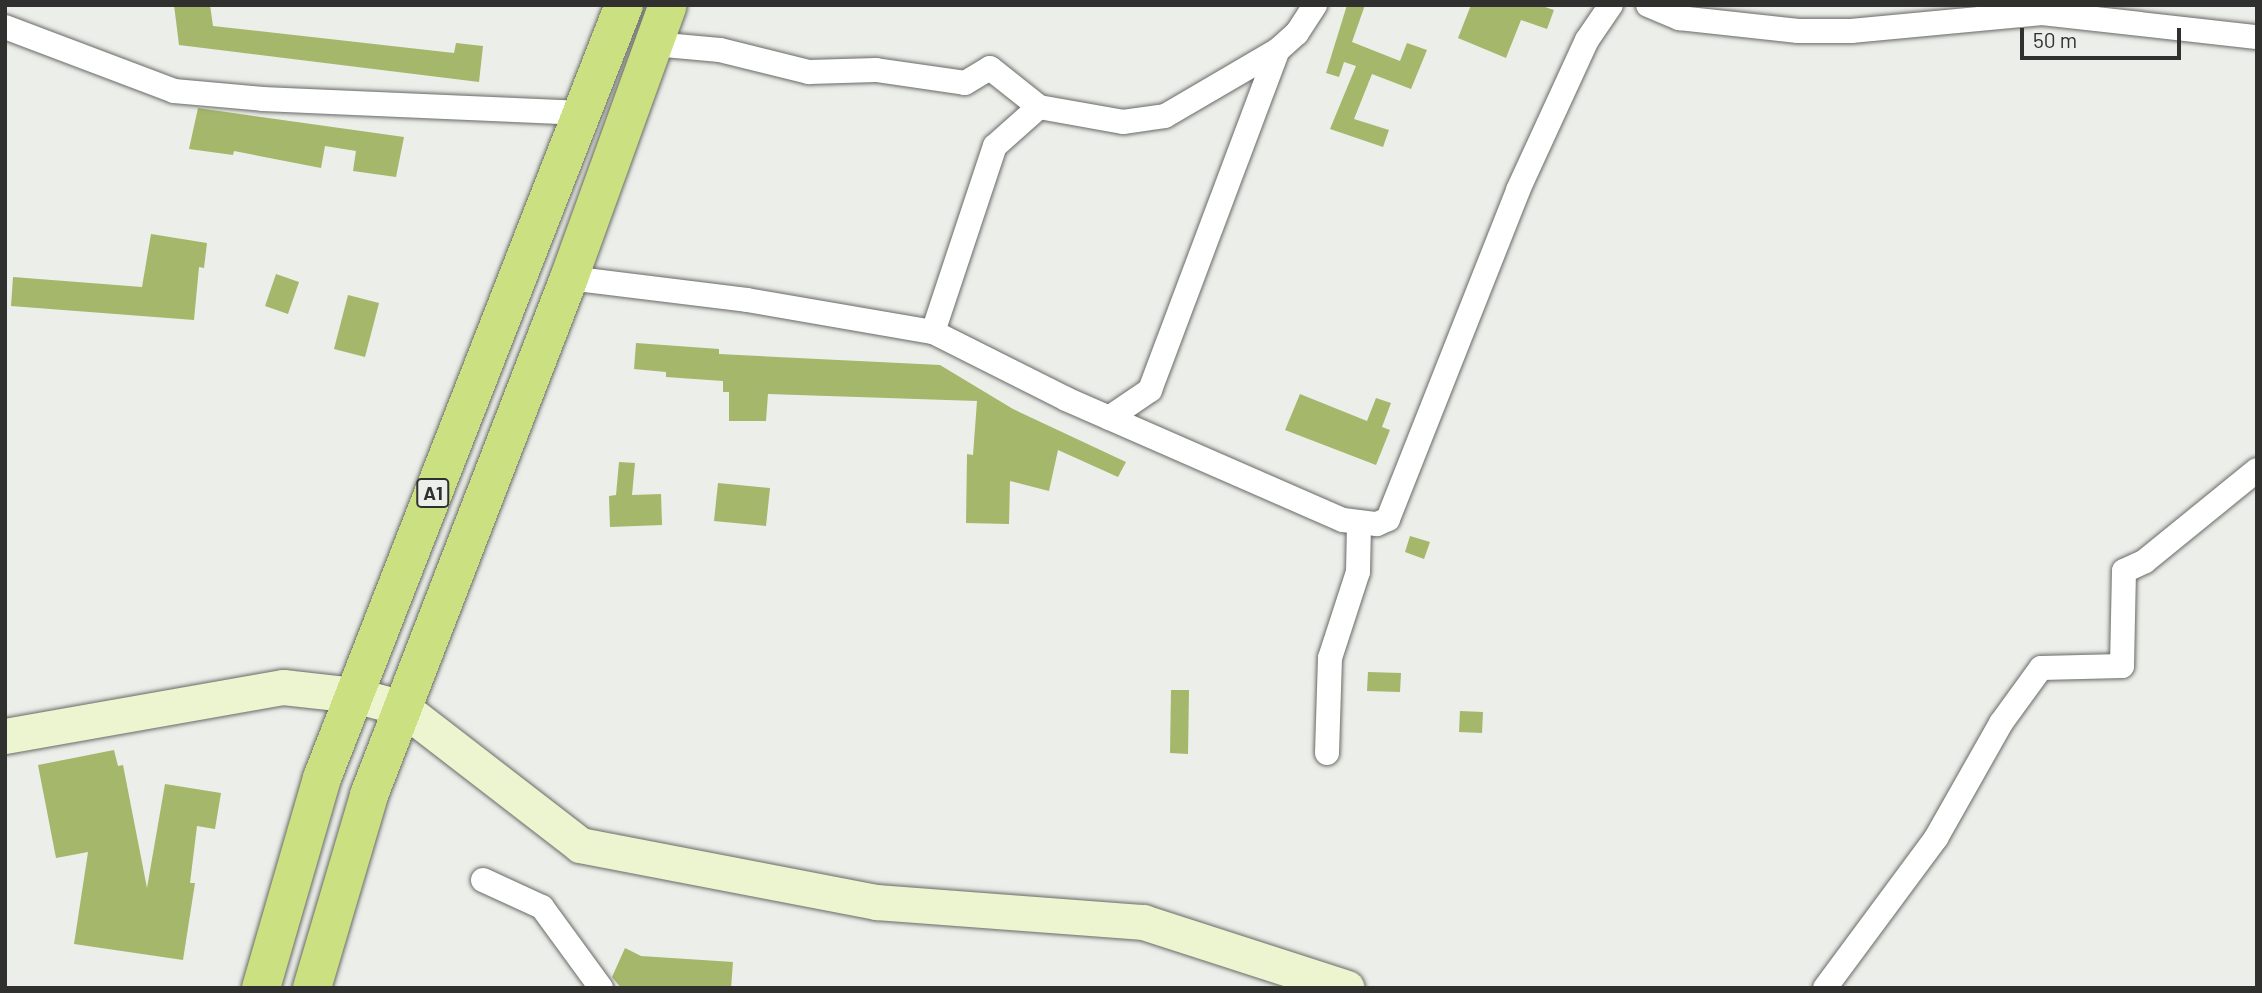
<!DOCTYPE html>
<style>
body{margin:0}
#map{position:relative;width:2262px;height:993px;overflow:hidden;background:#eceee9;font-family:Barlow,sans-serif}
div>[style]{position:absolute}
.building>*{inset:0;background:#a4b76b}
.roads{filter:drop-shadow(0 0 2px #696a66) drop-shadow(0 0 2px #696a66)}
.minor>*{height:24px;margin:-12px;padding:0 12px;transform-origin:12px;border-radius:12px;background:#fff}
.secondary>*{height:35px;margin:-17.5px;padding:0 17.5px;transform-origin:17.5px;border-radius:17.5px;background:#ecf4d0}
.trunk>*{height:38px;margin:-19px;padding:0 19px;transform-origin:19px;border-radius:19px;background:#cbe080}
span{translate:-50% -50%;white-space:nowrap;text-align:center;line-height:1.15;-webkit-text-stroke:6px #eceee9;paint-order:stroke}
.shield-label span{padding:2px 5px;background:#eceee9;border:2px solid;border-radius:5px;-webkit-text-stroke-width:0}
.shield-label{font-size:19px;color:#30302f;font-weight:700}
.frame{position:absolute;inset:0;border:7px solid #30302f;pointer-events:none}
.scale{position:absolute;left:2020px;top:28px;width:161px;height:32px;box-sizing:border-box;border:4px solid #30302f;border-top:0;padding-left:9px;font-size:21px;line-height:24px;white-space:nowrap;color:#30302f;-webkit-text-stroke:5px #eceee9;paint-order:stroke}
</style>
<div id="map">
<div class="building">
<i style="clip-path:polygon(174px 5px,210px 5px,213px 26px,454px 53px,456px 43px,483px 46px,479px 82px,179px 45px)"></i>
<i style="clip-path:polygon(1347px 5px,1365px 5px,1352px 42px,1400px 61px,1407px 43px,1427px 50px,1411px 89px,1372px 74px,1354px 119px,1389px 130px,1383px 147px,1330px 129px,1356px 66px,1344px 62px,1339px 77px,1326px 73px)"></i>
<i style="clip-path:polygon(1471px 5px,1539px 5px,1554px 10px,1547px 29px,1521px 20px,1506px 58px,1458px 38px)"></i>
<i style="clip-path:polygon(198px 108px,404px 137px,396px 177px,353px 171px,356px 151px,325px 146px,321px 168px,234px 151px,233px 155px,189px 149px)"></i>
<i style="clip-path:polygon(151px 234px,207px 243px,204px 268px,199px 267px,194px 320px,11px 306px,13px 277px,142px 287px)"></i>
<i style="clip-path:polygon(276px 274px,299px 282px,288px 314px,265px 306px)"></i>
<i style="clip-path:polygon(348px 295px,379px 303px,365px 357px,334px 349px)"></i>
<i style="clip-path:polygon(636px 343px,719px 349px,719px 354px,940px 365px,1013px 409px,1126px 462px,1118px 477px,1058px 450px,1049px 491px,1010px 481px,1009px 524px,966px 523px,967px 454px,973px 455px,977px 401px,768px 394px,766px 421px,729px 421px,729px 392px,723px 392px,723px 381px,666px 377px,666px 372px,634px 369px)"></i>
<i style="clip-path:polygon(1300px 394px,1367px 421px,1376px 398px,1391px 403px,1382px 427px,1390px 430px,1376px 465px,1285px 430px)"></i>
<i style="clip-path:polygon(619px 462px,635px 463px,632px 495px,661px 494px,662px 525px,610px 527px,609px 496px,616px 495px)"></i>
<i style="clip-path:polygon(718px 483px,770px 488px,766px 526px,714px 521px)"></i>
<i style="clip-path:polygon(1410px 536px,1430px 542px,1424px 559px,1405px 552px)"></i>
<i style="clip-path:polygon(1368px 672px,1401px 673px,1400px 692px,1367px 691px)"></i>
<i style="clip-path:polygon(1171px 690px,1189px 690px,1188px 754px,1170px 753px)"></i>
<i style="clip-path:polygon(1460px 711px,1483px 712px,1482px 733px,1459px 732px)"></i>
<i style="clip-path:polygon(114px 750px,118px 766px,123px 765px,147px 888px,165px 784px,221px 793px,215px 829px,197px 826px,190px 883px,195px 883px,183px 960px,74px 944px,88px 852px,56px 858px,38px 765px)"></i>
<i style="clip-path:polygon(625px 948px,641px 956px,733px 962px,731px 988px,621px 988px,612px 977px)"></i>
</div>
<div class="roads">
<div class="minor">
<i style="left:1648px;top:5px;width:34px;rotate:23deg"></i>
<i style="left:1679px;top:18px;width:120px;rotate:6.2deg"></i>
<i style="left:1798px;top:31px;width:53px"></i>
<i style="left:1851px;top:31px;width:192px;rotate:-5.4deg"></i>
<i style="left:2042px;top:13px;width:216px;rotate:6.4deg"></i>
<i style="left:5px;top:27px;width:181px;rotate:20.7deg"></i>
<i style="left:174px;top:91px;width:89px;rotate:5.1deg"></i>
<i style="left:263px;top:99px;width:320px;rotate:2.5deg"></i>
<i style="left:654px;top:44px;width:66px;rotate:5.2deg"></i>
<i style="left:720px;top:50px;width:92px;rotate:13.9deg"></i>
<i style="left:809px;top:72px;width:67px;rotate:-1.7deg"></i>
<i style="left:876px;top:70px;width:90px;rotate:8.3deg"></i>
<i style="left:965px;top:83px;width:29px;rotate:-31deg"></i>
<i style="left:990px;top:68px;width:63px;rotate:38.5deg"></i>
<i style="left:1039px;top:107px;width:85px;rotate:10.1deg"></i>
<i style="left:1123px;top:122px;width:42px;rotate:-8.1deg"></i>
<i style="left:1165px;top:116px;width:131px;rotate:-30.3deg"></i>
<i style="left:1278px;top:50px;width:25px;rotate:-42deg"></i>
<i style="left:1297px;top:33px;width:33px;rotate:-57deg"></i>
<i style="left:569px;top:278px;width:179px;rotate:7deg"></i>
<i style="left:747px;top:300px;width:189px;rotate:9.8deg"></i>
<i style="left:933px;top:332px;width:149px;rotate:26.7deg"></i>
<i style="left:1066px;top:399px;width:302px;rotate:23.6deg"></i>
<i style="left:1343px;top:520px;width:34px;rotate:7deg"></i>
<i style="left:1377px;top:524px;width:12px;rotate:-24deg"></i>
<i style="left:1388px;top:519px;width:354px;rotate:-68.4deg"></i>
<i style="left:1518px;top:190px;width:165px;rotate:-65.3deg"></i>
<i style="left:1587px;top:40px;width:42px;rotate:-55.6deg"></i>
<i style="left:933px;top:332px;width:196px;rotate:-71.6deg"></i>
<i style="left:995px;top:146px;width:59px;rotate:-41.6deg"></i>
<i style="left:1109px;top:418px;width:50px;rotate:-34.3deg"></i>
<i style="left:1150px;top:390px;width:363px;rotate:-69.4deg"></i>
<i style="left:1327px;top:753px;width:95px;rotate:-88.2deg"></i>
<i style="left:1330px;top:658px;width:90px;rotate:-72deg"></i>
<i style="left:1358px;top:572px;width:49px;rotate:-88.8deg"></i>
<i style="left:483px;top:880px;width:65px;rotate:24.6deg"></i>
<i style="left:542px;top:907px;width:100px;rotate:53.9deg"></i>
<i style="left:1825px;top:988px;width:187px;rotate:-53.5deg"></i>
<i style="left:1936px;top:838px;width:132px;rotate:-60.5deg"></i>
<i style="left:2001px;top:723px;width:68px;rotate:-54deg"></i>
<i style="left:2041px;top:668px;width:81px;rotate:-1.4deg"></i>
<i style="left:2122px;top:666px;width:95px;rotate:-88.8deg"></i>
<i style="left:2124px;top:571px;width:23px;rotate:-25deg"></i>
<i style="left:2145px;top:561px;width:144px;rotate:-39.1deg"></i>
</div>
<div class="secondary">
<i style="left:5px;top:736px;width:282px;rotate:-10deg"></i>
<i style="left:283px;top:687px;width:71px;rotate:6.4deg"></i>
<i style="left:354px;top:695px;width:51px;rotate:14.9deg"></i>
<i style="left:403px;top:708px;width:224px;rotate:37.7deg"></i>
<i style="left:580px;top:845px;width:302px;rotate:10.9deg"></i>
<i style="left:877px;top:902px;width:267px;rotate:4.3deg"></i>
<i style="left:1143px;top:922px;width:214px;rotate:17.9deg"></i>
</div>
<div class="trunk">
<i style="left:261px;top:988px;width:219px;rotate:-73.8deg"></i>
<i style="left:322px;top:778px;width:830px;rotate:-68.66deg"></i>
<i style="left:312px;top:988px;width:201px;rotate:-73.5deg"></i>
<i style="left:369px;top:795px;width:554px;rotate:-68.85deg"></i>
<i style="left:569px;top:278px;width:290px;rotate:-70.1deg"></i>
</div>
</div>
<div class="shield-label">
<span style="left:433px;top:493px">A1</span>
</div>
<div class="frame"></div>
<div class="scale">50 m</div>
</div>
